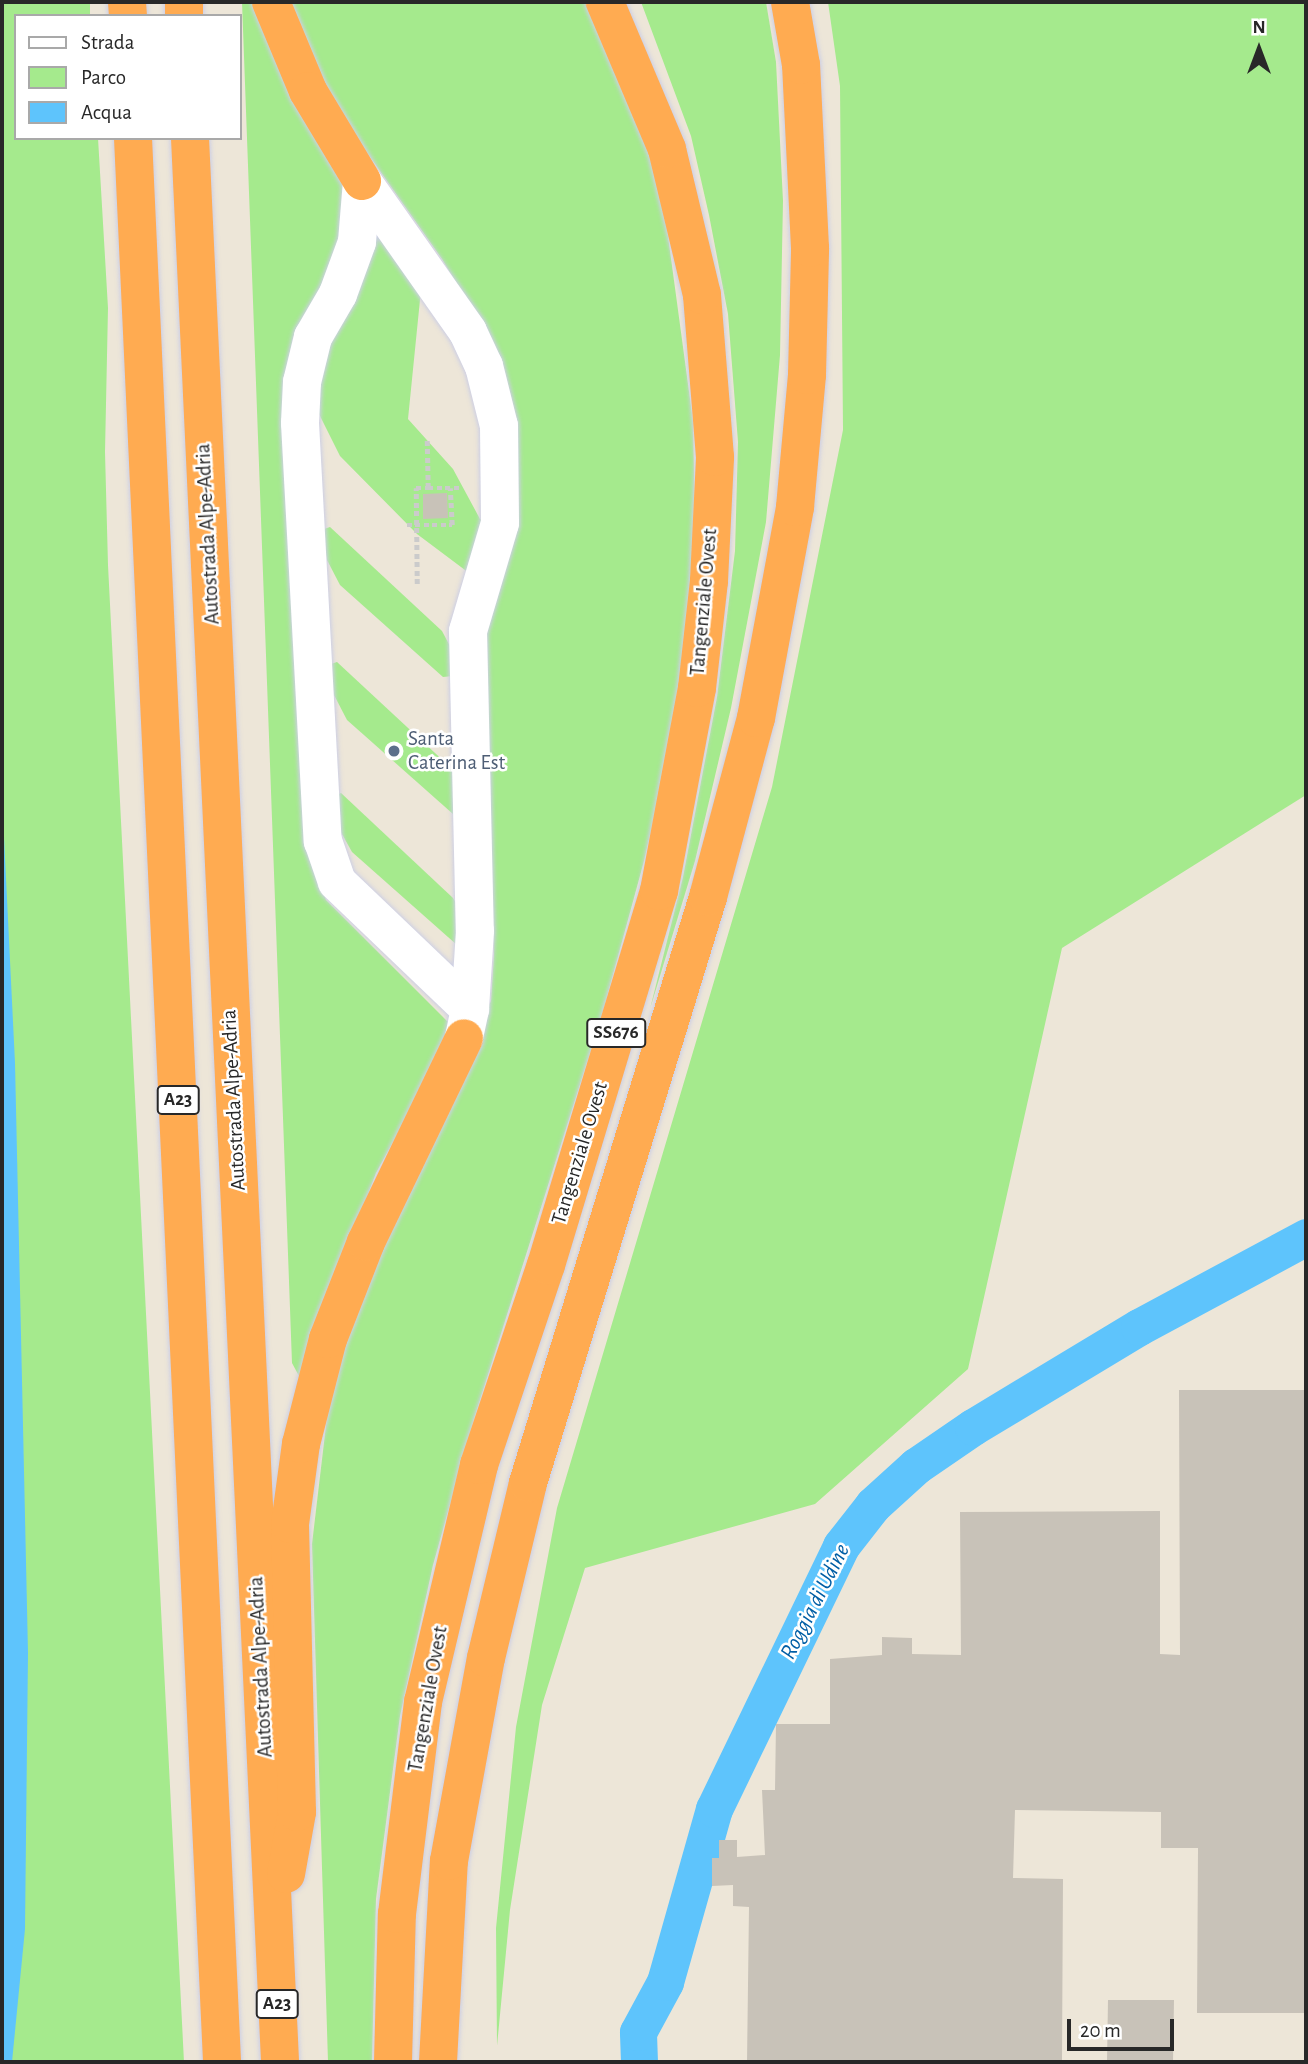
<!DOCTYPE html>
<style>
body{margin:0}
#map{position:relative;width:1308px;height:2064px;overflow:hidden;background:#ede6d8;font-family:"Alegreya Sans",sans-serif}
div>[style]{position:absolute}
.green>*{inset:0;background:#a5ea8d}
.water>*{inset:0;background:#5ec4fc}
.canal>*{height:37px;margin:-18.5px;padding:0 18.5px;transform-origin:18.5px;border-radius:18.5px;background:#5ec4fc}
.building>*{inset:0;background:#c8c2b8}
.path>*{height:4.5px;margin-top:-2.25px;transform-origin:0;background:repeating-linear-gradient(90deg,#cbcbcb 0 5px,transparent 0 8.5px)}
.roads{filter:drop-shadow(0 0 2px #cdcfe4) drop-shadow(0 0 2px #cdcfe4)}
.minor>*{height:38px;margin:-19px;padding:0 19px;transform-origin:19px;border-radius:19px;background:#fff}
.highway>*{height:38px;margin:-19px;padding:0 19px;transform-origin:19px;border-radius:19px;background:#ffab51}
.dots>*{width:19px;height:19px;translate:-50% -50%;box-sizing:border-box;border:4px solid #fff;border-radius:50%}
span{translate:-50% -50%;white-space:nowrap;text-align:center;line-height:1.15;-webkit-text-stroke:5px #fff;paint-order:stroke}
.shield-label span{padding:2px 5px;background:#fff;border:2px solid;border-radius:5px;-webkit-text-stroke-width:0}
.shield-label{font-size:19px;color:#282828;font-weight:700}
.street-label{font-size:21px;color:#282828}
.service-label{font-size:21px;color:#4e5e75}
.left{translate:0 -50%;text-align:left}
.water-label{font-size:23px;color:#005ea5;font-style:italic}
.frame{position:absolute;inset:0;border:4px solid #282828;pointer-events:none}
.legend{position:absolute;left:14px;top:14px;width:228px;height:126px;box-sizing:border-box;background:#fff;border:2px solid #a9a9a9;margin:0;padding:9px 12px;list-style:none;font-size:21px;color:#282828}
.legend li{display:flex;align-items:center;gap:14px;height:35px}
.legend b{width:35px;border:2px solid #a9a9a9}
.north{position:absolute;left:1224px;top:14px;width:70px;height:70px;-webkit-text-stroke:5px #fff;paint-order:stroke;rotate:0deg;font-size:19px;font-weight:700;line-height:28px;text-align:center;color:#282828}
.north::after{content:'';display:block;margin:auto;width:24px;height:32px;background:#282828;clip-path:polygon(50% 0,100% 100%,50% 72%,0 100%)}
.scale{position:absolute;left:1067px;top:2019px;width:107px;height:32px;box-sizing:border-box;border:4px solid #282828;border-top:0;padding-left:9px;font-size:21px;line-height:24px;white-space:nowrap;color:#282828;-webkit-text-stroke:5px #fff;paint-order:stroke}
</style>
<div id="map">
<div class="green">
<i style="clip-path:polygon(2px 2px,90px 2px,90px 16px,16px 16px,16px 138px,98px 138px,108px 308px,105px 452px,108px 565px,184px 2062px,2px 2062px)"></i>
<i style="clip-path:polygon(242px 2px,254px 2px,342px 169px,347px 242px,293px 338px,284px 379px,308px 850px,326px 900px,448px 1022px,450px 1038px,376px 1173px,299px 1376px,292px 1363px)"></i>
<i style="clip-path:polygon(289px 2px,591px 2px,640px 121px,665px 214px,693px 421px,695px 525px,686px 636px,668px 756px,644px 861px,602px 1015px,474px 1419px,433px 1565px,400px 1716px,376px 1899px,372px 2062px,328px 2062px,312px 1544px,329px 1400px,349px 1332px,379px 1244px,491px 1001px,494px 954px,481px 651px,485px 331px,442px 259px,337px 110px)"></i>
<i style="clip-path:polygon(641px 2px,766px 2px,776px 62px,783px 201px,780px 355px,766px 522px,731px 708px,695px 861px,650px 1009px,683px 877px,717px 697px,735px 551px,738px 442px,728px 314px,709px 215px,691px 136px)"></i>
<i style="clip-path:polygon(828px 2px,1306px 2px,1306px 795px,1062px 948px,968px 1369px,815px 1504px,585px 1568px,542px 1705px,510px 1910px,497px 2046px,496px 1928px,516px 1727px,557px 1508px,772px 787px,843px 430px,840px 86px)"></i>
<i style="clip-path:polygon(376px 217px,422px 280px,408px 419px,453px 469px,480px 519px,492px 528px,477px 579px,417px 534px,340px 456px,316px 408px,316px 385px)"></i>
<i style="clip-path:polygon(330px 527px,442px 631px,451px 648px,453px 676px,443px 677px,340px 585px,327px 560px,321px 530px)"></i>
<i style="clip-path:polygon(337px 662px,449px 766px,458px 784px,453px 814px,347px 720px,334px 695px,328px 665px)"></i>
<i style="clip-path:polygon(341px 793px,453px 898px,463px 915px,457px 945px,352px 852px,338px 827px,332px 797px)"></i>
</div>
<div class="water">
<i style="clip-path:polygon(2px 796px,15px 1063px,28px 1653px,25px 1929px,12px 2062px,2px 2062px)"></i>
</div>
<div class="canal">
<i style="left:639px;top:2062px;width:30px;rotate:-92deg"></i>
<i style="left:638px;top:2032px;width:57px;rotate:-61.6deg"></i>
<i style="left:665px;top:1982px;width:180px;rotate:-74.2deg"></i>
<i style="left:714px;top:1809px;width:292px;rotate:-64.2deg"></i>
<i style="left:841px;top:1546px;width:52px;rotate:-52deg"></i>
<i style="left:873px;top:1505px;width:58px;rotate:-42.2deg"></i>
<i style="left:916px;top:1466px;width:69px;rotate:-34.4deg"></i>
<i style="left:973px;top:1427px;width:194px;rotate:-31.1deg"></i>
<i style="left:1139px;top:1327px;width:190px;rotate:-28.3deg"></i>
</div>
<div class="building">
<i style="clip-path:polygon(447px 493px,448px 518px,423px 519px,423px 494px)"></i>
<i style="clip-path:polygon(1179px 1390px,1306px 1390px,1306px 2013px,1197px 2013px,1198px 1848px,1161px 1848px,1161px 1812px,1015px 1810px,1013px 1878px,1063px 1879px,1062px 2062px,747px 2062px,749px 1907px,733px 1906px,733px 1885px,712px 1886px,712px 1858px,719px 1858px,719px 1840px,737px 1840px,737px 1857px,765px 1855px,762px 1790px,775px 1790px,776px 1724px,830px 1724px,830px 1659px,882px 1655px,882px 1637px,912px 1638px,912px 1654px,961px 1655px,960px 1512px,1160px 1511px,1160px 1654px,1180px 1655px)"></i>
<i style="clip-path:polygon(1108px 2000px,1174px 2000px,1173px 2062px,1107px 2062px)"></i>
</div>
<div class="path">
<i style="left:428px;top:488px;width:34px"></i>
<i style="left:407px;top:525px;width:45px"></i>
<i style="left:452px;top:525px;width:37px;rotate:-93deg"></i>
<i style="left:417px;top:584px;width:96px;rotate:-90.6deg"></i>
<i style="left:416px;top:488px;width:12px"></i>
<i style="left:428px;top:488px;width:48px;rotate:-91.2deg"></i>
</div>
<div class="roads">
<div class="minor">
<i style="left:362px;top:181px;width:184px;rotate:54.9deg"></i>
<i style="left:468px;top:332px;width:38px;rotate:65deg"></i>
<i style="left:484px;top:366px;width:62px;rotate:76deg"></i>
<i style="left:499px;top:426px;width:97px;rotate:89.4deg"></i>
<i style="left:500px;top:523px;width:113px;rotate:106.5deg"></i>
<i style="left:468px;top:631px;width:300px;rotate:88.7deg"></i>
<i style="left:475px;top:931px;width:78px;rotate:93.7deg"></i>
<i style="left:470px;top:1009px;width:30px;rotate:102deg"></i>
<i style="left:362px;top:181px;width:61px;rotate:94.7deg"></i>
<i style="left:357px;top:242px;width:55px;rotate:110.1deg"></i>
<i style="left:338px;top:294px;width:50px;rotate:120.2deg"></i>
<i style="left:313px;top:337px;width:46px;rotate:103.7deg"></i>
<i style="left:302px;top:382px;width:41px;rotate:92.8deg"></i>
<i style="left:300px;top:423px;width:419px;rotate:86.9deg"></i>
<i style="left:323px;top:841px;width:43px;rotate:71.1deg"></i>
<i style="left:337px;top:882px;width:184px;rotate:43.7deg"></i>
</div>
<div class="highway">
<i style="left:127px;top:2px;width:14px;rotate:86deg"></i>
<i style="left:184px;top:2px;width:14px;rotate:90deg"></i>
<i style="left:271px;top:2px;width:96px;rotate:67.4deg"></i>
<i style="left:308px;top:91px;width:105px;rotate:59deg"></i>
<i style="left:133px;top:138px;width:1926px;rotate:87.35deg"></i>
<i style="left:190px;top:138px;width:1926px;rotate:87.32deg"></i>
<i style="left:286px;top:1874px;width:63px;rotate:-79.9deg"></i>
<i style="left:297px;top:1812px;width:288px;rotate:-91.4deg"></i>
<i style="left:290px;top:1524px;width:81px;rotate:-82.2deg"></i>
<i style="left:301px;top:1444px;width:108px;rotate:-75.6deg"></i>
<i style="left:328px;top:1339px;width:104px;rotate:-68.6deg"></i>
<i style="left:366px;top:1242px;width:226px;rotate:-64.3deg"></i>
<i style="left:393px;top:2062px;width:148px;rotate:-88.5deg"></i>
<i style="left:397px;top:1914px;width:214px;rotate:-83deg"></i>
<i style="left:423px;top:1702px;width:244px;rotate:-76.7deg"></i>
<i style="left:479px;top:1465px;width:211px;rotate:-71.5deg"></i>
<i style="left:546px;top:1265px;width:391px;rotate:-73.2deg"></i>
<i style="left:659px;top:891px;width:207px;rotate:-79.4deg"></i>
<i style="left:697px;top:688px;width:108px;rotate:-83.6deg"></i>
<i style="left:709px;top:581px;width:124px;rotate:-87.2deg"></i>
<i style="left:715px;top:457px;width:163px;rotate:-94.6deg"></i>
<i style="left:702px;top:295px;width:150px;rotate:-103.5deg"></i>
<i style="left:667px;top:149px;width:160px;rotate:-112.9deg"></i>
<i style="left:438px;top:2062px;width:201px;rotate:-86.9deg"></i>
<i style="left:449px;top:1861px;width:206px;rotate:-79.7deg"></i>
<i style="left:486px;top:1658px;width:180px;rotate:-76.5deg"></i>
<i style="left:528px;top:1483px;width:613px;rotate:-72.92deg"></i>
<i style="left:708px;top:897px;width:185px;rotate:-75deg"></i>
<i style="left:756px;top:718px;width:215px;rotate:-79.5deg"></i>
<i style="left:795px;top:507px;width:133px;rotate:-84.8deg"></i>
<i style="left:807px;top:375px;width:127px;rotate:-88.6deg"></i>
<i style="left:810px;top:248px;width:183px;rotate:-92.8deg"></i>
<i style="left:801px;top:65px;width:64px;rotate:-99.9deg"></i>
</div>
</div>
<div class="dots">
<i style="left:394px;top:751px;background:#5c6f8a"></i>
</div>
<div class="shield-label">
<span style="left:616px;top:1033px">SS676</span>
<span style="left:178px;top:1100px">A23</span>
<span style="left:277px;top:2004px">A23</span>
</div>
<div class="street-label">
<span style="left:208px;top:534px;rotate:-93deg">Autostrada Alpe-Adria</span>
<span style="left:704px;top:602px;rotate:-85deg">Tangenziale Ovest</span>
<span style="left:234px;top:1100px;rotate:-93deg">Autostrada Alpe-Adria</span>
<span style="left:580px;top:1153px;rotate:-73deg">Tangenziale Ovest</span>
<span style="left:261px;top:1667px;rotate:-93deg">Autostrada Alpe-Adria</span>
<span style="left:428px;top:1699px;rotate:-80deg">Tangenziale Ovest</span>
</div>
<div class="service-label">
<span class="left" style="left:408px;top:751px">Santa<br>Caterina Est</span>
</div>
<div class="water-label">
<span style="left:816px;top:1602px;rotate:-63deg">Roggia di Udine</span>
</div>
<div class="frame"></div>
<ul class="legend">
<li><b style="height:9px;background:#fff"></b>Strada</li>
<li><b style="height:19px;background:#a5ea8d"></b>Parco</li>
<li><b style="height:19px;background:#5ec4fc"></b>Acqua</li>
</ul>
<div class="north">N</div>
<div class="scale">20 m</div>
</div>
